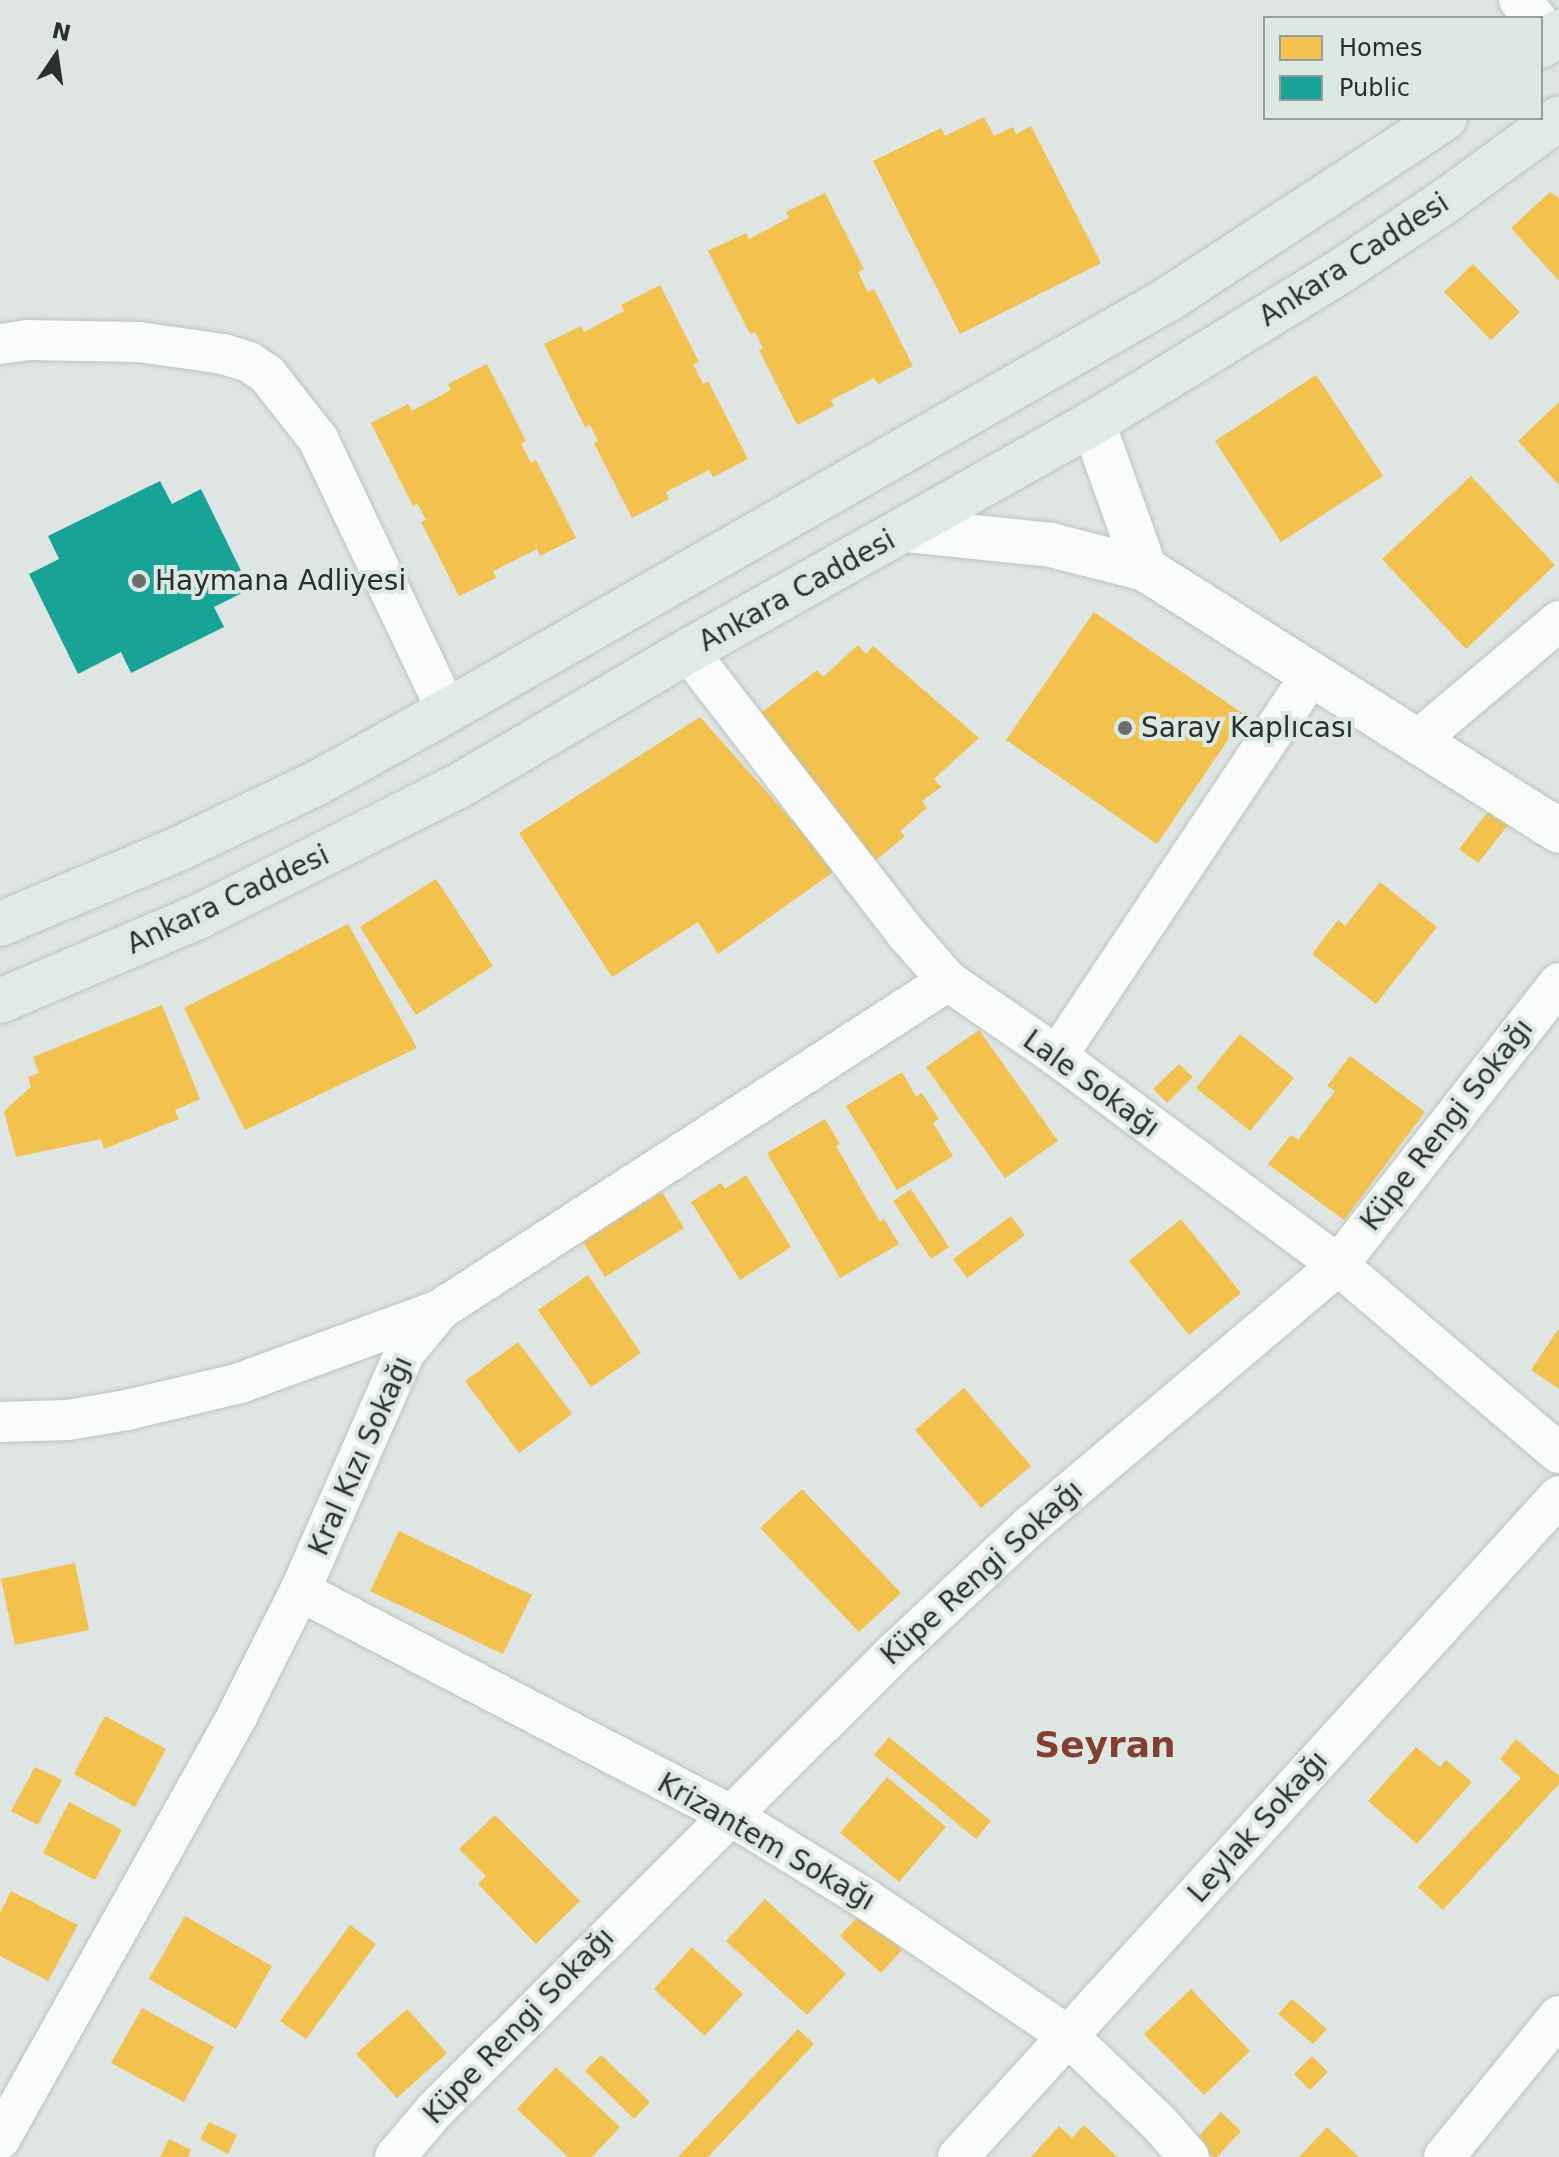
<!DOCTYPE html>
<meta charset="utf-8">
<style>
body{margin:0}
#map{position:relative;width:1559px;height:2157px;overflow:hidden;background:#dfe5e2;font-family:"DejaVu Sans",sans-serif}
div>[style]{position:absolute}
.homes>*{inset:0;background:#f2c14e}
.public>*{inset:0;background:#17a398}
.roads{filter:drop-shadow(0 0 2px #bec3c0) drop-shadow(0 0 2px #bec3c0)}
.street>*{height:40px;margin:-20px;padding:0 20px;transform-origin:20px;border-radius:20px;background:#fafbfb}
.secondary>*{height:44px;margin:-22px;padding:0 22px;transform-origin:22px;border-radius:22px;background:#fafbfb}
.primary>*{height:44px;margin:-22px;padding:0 22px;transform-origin:22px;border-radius:22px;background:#deebe6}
.dots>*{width:22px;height:22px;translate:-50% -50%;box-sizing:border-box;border:4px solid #dce8e2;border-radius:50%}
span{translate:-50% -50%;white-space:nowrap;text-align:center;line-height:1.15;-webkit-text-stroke:8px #dce8e2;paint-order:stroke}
.street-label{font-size:28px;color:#2b302e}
.poi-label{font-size:28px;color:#2b302e}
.left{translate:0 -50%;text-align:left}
.district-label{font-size:36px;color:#853e33;font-weight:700}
.legend{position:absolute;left:1263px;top:16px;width:280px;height:104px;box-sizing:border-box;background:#dce8e2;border:2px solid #959e9a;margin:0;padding:10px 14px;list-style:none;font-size:24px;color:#2b302e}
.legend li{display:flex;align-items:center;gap:16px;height:40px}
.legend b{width:40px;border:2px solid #959e9a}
.north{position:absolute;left:16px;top:16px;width:80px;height:80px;-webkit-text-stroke:6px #dce8e2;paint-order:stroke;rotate:13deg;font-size:22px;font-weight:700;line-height:32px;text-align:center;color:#2b302e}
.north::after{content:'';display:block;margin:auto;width:28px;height:36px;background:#2b302e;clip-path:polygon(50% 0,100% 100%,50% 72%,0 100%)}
</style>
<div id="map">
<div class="homes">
<i style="clip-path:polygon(984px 117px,994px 136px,1013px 127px,1016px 134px,1031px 126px,1101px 263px,960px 334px,873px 161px,941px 128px,945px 136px)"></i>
<i style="clip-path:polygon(1550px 192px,1559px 198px,1559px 281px,1511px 228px)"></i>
<i style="clip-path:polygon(825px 193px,864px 269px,858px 272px,868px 292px,874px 289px,913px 366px,878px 384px,874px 378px,831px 400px,834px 406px,797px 425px,759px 350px,763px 348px,755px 332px,750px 334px,708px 251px,746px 233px,749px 239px,789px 218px,786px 212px)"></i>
<i style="clip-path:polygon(1473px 264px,1520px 312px,1491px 340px,1444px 292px)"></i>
<i style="clip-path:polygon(660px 285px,699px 362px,693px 364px,703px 384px,708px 381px,748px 459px,713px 477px,709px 470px,666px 492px,669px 499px,632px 518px,594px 443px,598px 441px,590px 425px,585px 427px,544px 344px,581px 326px,584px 332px,624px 311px,621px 305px)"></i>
<i style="clip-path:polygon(487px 364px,526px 441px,521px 444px,531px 463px,536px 460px,576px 538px,540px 556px,537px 549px,493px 571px,496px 578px,459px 596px,421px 522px,426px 520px,417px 503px,413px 506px,371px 423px,408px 404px,412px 411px,451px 390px,448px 384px)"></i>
<i style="clip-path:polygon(1316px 375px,1383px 476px,1281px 542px,1215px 441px)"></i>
<i style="clip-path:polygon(1559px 402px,1559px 485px,1518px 441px)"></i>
<i style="clip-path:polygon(1471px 476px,1555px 565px,1466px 649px,1382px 559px)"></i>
<i style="clip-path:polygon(1094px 612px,1245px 715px,1157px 844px,1006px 740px)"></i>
<i style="clip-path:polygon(858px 645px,866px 654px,873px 646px,979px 738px,934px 779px,941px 787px,922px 801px,927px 808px,900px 831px,905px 836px,875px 861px,757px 716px,817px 670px,823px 677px)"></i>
<i style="clip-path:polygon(700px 717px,836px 870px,718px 954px,698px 922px,612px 977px,519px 833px)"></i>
<i style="clip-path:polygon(1490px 809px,1509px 824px,1478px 863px,1459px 849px)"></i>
<i style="clip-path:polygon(436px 879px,493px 966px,416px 1015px,360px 927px)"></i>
<i style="clip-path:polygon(1380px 882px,1437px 927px,1376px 1004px,1312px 954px,1338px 920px,1345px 926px)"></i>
<i style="clip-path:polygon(348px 924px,417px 1048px,245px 1130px,184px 1008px)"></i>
<i style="clip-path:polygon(162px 1005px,200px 1099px,175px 1110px,179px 1119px,104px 1149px,101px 1139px,16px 1157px,4px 1111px,31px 1087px,28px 1077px,39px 1073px,33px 1057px)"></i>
<i style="clip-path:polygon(979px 1030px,1058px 1141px,1005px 1178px,926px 1067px)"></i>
<i style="clip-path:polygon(1240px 1034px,1294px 1078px,1250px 1131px,1196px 1088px)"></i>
<i style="clip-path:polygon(1350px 1056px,1425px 1112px,1344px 1220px,1268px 1164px,1291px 1135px,1298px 1140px,1335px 1091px,1327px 1086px)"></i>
<i style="clip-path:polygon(1179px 1064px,1193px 1077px,1167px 1103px,1153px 1089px)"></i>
<i style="clip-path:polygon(902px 1072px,916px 1097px,922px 1093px,939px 1119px,933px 1123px,953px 1156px,897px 1190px,846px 1106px)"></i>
<i style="clip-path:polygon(825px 1119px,840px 1144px,836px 1146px,880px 1222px,884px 1219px,899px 1244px,840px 1278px,767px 1153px)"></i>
<i style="clip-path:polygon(746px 1175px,791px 1247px,740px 1280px,691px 1202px,721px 1183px,725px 1189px)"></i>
<i style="clip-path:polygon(911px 1189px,949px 1247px,931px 1259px,893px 1201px)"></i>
<i style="clip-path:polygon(662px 1192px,684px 1228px,605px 1277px,583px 1242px)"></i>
<i style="clip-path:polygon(1011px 1216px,1025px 1235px,967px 1278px,953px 1259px)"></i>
<i style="clip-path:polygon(1181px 1219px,1241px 1293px,1189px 1335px,1129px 1261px)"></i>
<i style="clip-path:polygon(588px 1275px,641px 1353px,591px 1387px,538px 1310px)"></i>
<i style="clip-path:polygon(1559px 1328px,1559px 1389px,1531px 1370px)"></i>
<i style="clip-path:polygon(518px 1342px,572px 1414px,519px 1453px,465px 1381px)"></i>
<i style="clip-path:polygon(964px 1388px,1031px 1466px,981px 1508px,915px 1430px)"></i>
<i style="clip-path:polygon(802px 1489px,901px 1593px,859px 1632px,760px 1528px)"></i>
<i style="clip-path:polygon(399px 1531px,532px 1595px,503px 1654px,370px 1591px)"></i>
<i style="clip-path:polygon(75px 1563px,89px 1630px,15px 1645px,1px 1579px)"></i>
<i style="clip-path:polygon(105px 1716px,166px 1749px,135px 1807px,74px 1774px)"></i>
<i style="clip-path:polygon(889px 1737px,991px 1821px,976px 1839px,874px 1755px)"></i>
<i style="clip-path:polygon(1516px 1739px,1559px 1776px,1559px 1784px,1443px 1910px,1418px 1887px,1521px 1778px,1500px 1759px)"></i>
<i style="clip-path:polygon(1416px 1747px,1440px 1767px,1446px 1760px,1472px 1782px,1417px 1844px,1368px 1801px)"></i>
<i style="clip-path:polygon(35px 1767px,62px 1780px,38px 1825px,11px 1811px)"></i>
<i style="clip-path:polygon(887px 1777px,946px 1827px,899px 1882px,840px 1833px)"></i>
<i style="clip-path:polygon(69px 1802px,122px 1830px,95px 1880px,43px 1853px)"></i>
<i style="clip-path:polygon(495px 1815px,580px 1901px,536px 1944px,478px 1884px,486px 1876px,459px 1849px)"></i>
<i style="clip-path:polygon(11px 1891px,78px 1925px,48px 1981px,0 1956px,0 1913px)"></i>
<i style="clip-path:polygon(765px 1899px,846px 1974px,807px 2015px,726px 1941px)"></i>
<i style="clip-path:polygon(861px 1913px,902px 1950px,881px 1973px,840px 1936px)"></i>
<i style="clip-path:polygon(185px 1916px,272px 1966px,236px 2029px,149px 1979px)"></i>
<i style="clip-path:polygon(350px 1925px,376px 1944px,306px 2039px,280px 2021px)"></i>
<i style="clip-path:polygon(692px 1947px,743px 1994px,705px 2036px,654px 1989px)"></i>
<i style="clip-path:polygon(1191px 1989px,1250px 2051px,1204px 2095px,1144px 2034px)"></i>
<i style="clip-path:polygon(1292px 1999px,1327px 2029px,1313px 2044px,1278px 2014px)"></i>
<i style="clip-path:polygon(142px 2008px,214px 2047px,184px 2102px,111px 2063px)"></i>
<i style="clip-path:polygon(407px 2009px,447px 2053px,397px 2098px,356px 2054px)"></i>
<i style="clip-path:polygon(798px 2029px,814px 2044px,708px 2157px,678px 2157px)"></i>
<i style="clip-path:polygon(601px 2055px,650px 2102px,634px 2119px,585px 2071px)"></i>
<i style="clip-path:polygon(1312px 2056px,1328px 2072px,1310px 2090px,1294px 2074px)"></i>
<i style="clip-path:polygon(556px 2067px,620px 2127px,592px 2157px,568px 2157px,517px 2109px)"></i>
<i style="clip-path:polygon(1221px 2112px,1241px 2131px,1217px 2157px,1213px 2157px,1195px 2140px)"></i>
<i style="clip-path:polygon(209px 2122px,237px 2135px,228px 2154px,200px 2139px)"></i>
<i style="clip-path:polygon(1084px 2125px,1117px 2157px,1031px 2157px,1059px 2126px,1072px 2138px)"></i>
<i style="clip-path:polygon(1327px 2127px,1359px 2157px,1299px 2157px)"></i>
<i style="clip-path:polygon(169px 2139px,191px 2150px,188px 2157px,160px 2157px)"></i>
</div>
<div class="public">
<i style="clip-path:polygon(160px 481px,172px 504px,201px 489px,250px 589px,214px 607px,224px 627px,131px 673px,121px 652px,78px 674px,29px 574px,59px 559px,48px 536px)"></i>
</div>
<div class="roads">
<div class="street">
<i style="left:1519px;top:0;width:25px;rotate:47deg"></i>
<i style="left:0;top:344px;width:27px;rotate:-8deg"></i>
<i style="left:27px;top:340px;width:112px;rotate:1deg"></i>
<i style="left:139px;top:342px;width:85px;rotate:8.1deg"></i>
<i style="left:223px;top:354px;width:27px;rotate:17deg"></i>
<i style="left:249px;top:362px;width:22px;rotate:34deg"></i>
<i style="left:267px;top:374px;width:83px;rotate:51.9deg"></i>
<i style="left:318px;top:439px;width:301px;rotate:64.6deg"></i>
<i style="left:688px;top:651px;width:356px;rotate:52.3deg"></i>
<i style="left:906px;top:933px;width:64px;rotate:48.8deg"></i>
<i style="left:948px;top:981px;width:132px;rotate:34.5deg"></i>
<i style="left:1057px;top:1056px;width:350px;rotate:36.6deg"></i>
<i style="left:1338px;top:1265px;width:290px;rotate:40.4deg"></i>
<i style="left:1419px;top:739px;width:183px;rotate:-40.1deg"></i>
<i style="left:1057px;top:1056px;width:460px;rotate:-56.3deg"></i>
<i style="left:0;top:1422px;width:68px;rotate:-1.7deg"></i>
<i style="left:68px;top:1420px;width:60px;rotate:-9.6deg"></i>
<i style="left:127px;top:1410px;width:116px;rotate:-13.4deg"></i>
<i style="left:240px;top:1383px;width:212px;rotate:-20.1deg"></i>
<i style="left:300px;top:1591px;width:483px;rotate:27.5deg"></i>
<i style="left:728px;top:1814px;width:162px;rotate:31.6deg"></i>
<i style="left:866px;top:1899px;width:244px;rotate:34.1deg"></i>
<i style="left:1068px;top:2036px;width:126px;rotate:43.7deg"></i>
<i style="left:1159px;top:2123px;width:45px;rotate:48.6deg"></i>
<i style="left:0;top:2139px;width:485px;rotate:-60.7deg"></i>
<i style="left:237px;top:1716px;width:140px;rotate:-63.3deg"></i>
<i style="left:300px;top:1591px;width:261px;rotate:-66.3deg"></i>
<i style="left:405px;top:1352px;width:56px;rotate:-50.1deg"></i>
<i style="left:441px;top:1309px;width:604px;rotate:-32.9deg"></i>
<i style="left:395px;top:2157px;width:62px;rotate:-49.6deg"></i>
<i style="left:435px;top:2110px;width:648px;rotate:-44.87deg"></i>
<i style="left:894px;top:1653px;width:189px;rotate:-43.1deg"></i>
<i style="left:1032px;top:1524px;width:401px;rotate:-40.2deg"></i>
<i style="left:1338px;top:1265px;width:358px;rotate:-51.9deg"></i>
<i style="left:958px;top:2157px;width:893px;rotate:-47.72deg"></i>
<i style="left:1444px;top:2157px;width:182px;rotate:-50.8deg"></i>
</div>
<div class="secondary">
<i style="left:1093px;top:423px;width:155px;rotate:70.4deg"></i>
<i style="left:907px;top:530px;width:145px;rotate:5.9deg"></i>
<i style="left:1051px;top:545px;width:97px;rotate:14.3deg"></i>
<i style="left:1145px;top:569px;width:490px;rotate:32.3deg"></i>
</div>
<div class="primary">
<i style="left:1541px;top:46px;width:23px;rotate:-38deg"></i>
<i style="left:0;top:924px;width:193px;rotate:-22.8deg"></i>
<i style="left:178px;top:849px;width:154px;rotate:-25.4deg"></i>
<i style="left:317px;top:783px;width:149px;rotate:-29deg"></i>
<i style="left:447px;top:711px;width:829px;rotate:-29.72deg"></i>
<i style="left:1167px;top:300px;width:332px;rotate:-33.2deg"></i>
<i style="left:0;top:1001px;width:213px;rotate:-23deg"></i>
<i style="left:196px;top:918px;width:292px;rotate:-26.7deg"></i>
<i style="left:457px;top:787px;width:268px;rotate:-30.5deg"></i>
<i style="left:688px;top:651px;width:465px;rotate:-29.4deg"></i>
<i style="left:1093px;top:423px;width:291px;rotate:-31.5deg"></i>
<i style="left:1341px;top:271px;width:124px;rotate:-33.8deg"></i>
<i style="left:1444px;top:202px;width:142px;rotate:-36.1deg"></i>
</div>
</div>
<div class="dots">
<i style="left:139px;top:581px;background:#6a6f6d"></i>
<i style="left:1125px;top:728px;background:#6a6f6d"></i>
</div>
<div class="street-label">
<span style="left:1354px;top:260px;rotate:-33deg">Ankara Caddesi</span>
<span style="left:797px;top:591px;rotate:-29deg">Ankara Caddesi</span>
<span style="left:228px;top:900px;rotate:-25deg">Ankara Caddesi</span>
<span style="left:1091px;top:1084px;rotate:36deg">Lale Sokağı</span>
<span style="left:1447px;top:1125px;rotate:-52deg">Küpe Rengi Sokağı</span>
<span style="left:361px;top:1456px;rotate:-66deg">Kral Kızı Sokağı</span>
<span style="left:982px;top:1573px;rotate:-42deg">Küpe Rengi Sokağı</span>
<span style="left:1258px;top:1827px;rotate:-48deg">Leylak Sokağı</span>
<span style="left:766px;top:1842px;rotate:30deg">Krizantem Sokağı</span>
<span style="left:519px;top:2026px;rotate:-46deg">Küpe Rengi Sokağı</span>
</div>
<div class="poi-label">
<span class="left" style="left:155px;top:581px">Haymana Adliyesi</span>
<span class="left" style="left:1141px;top:728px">Saray Kaplıcası</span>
</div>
<div class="district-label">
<span style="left:1105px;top:1745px">Seyran</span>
</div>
<ul class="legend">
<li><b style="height:22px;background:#f2c14e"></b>Homes</li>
<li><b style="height:22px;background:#17a398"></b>Public</li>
</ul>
<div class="north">N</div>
</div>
